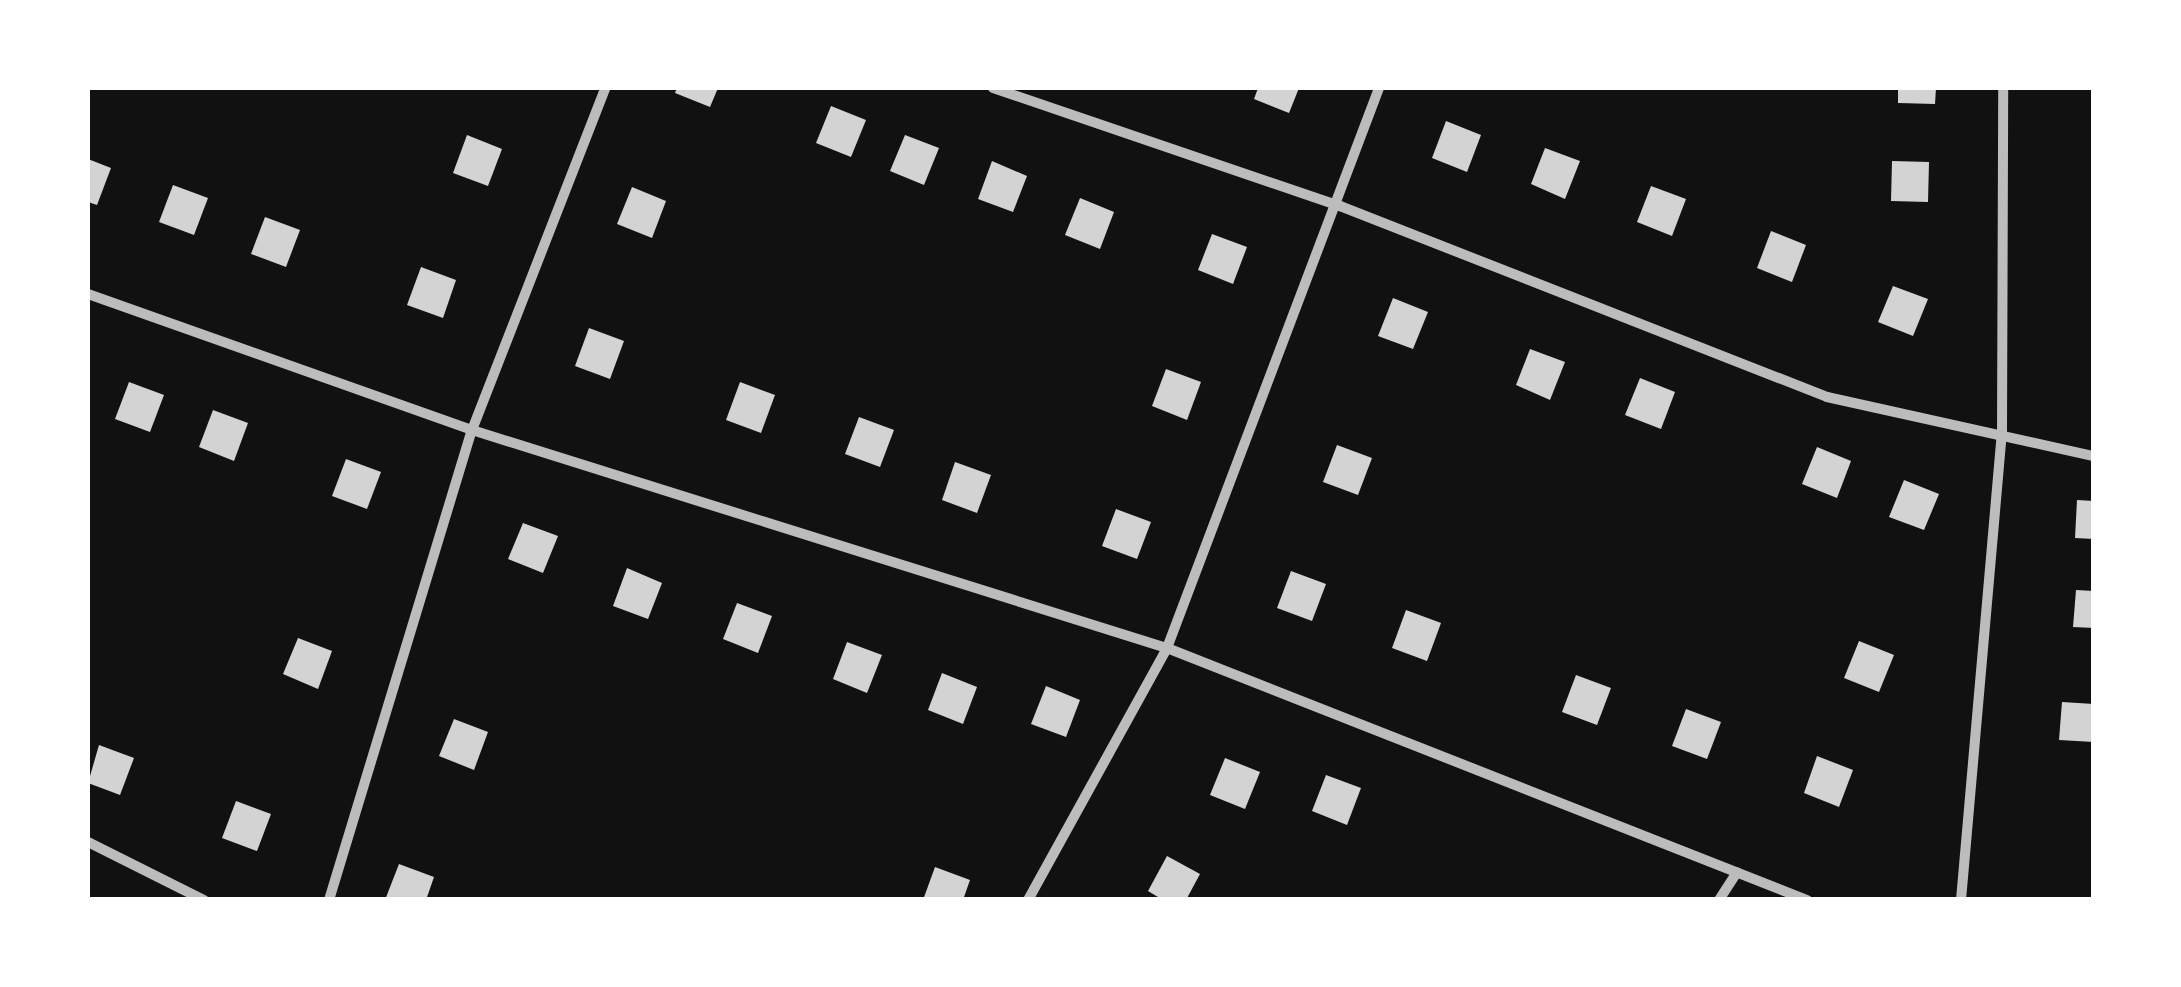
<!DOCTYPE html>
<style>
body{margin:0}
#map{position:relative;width:2181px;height:987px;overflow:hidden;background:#111;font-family:Ubuntu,sans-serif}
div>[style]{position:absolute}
.building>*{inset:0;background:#d3d3d3}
.minor>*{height:10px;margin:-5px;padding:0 5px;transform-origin:5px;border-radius:5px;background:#bcbcbc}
span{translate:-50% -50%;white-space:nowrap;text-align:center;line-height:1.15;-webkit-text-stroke:8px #fff;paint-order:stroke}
.frame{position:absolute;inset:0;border:90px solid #fff;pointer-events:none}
</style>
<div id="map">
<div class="building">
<i style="clip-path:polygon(677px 88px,718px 88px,710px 107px,675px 93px)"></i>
<i style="clip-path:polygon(1258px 88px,1299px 88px,1289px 113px,1254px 99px)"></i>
<i style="clip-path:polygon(1898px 88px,1936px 88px,1935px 104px,1898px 103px)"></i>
<i style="clip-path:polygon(831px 106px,866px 120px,851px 157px,816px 143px)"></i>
<i style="clip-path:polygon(1446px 121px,1481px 135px,1467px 172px,1432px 158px)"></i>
<i style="clip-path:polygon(467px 135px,502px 149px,488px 186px,453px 173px)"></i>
<i style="clip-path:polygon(905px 135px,939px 148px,924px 185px,890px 171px)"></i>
<i style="clip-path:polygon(1545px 148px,1580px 161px,1565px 199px,1531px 184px)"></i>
<i style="clip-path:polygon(88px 159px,111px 168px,97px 205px,88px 202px)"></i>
<i style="clip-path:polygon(992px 161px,1027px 176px,1013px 212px,978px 199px)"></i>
<i style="clip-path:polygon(1892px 161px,1929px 162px,1928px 202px,1891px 201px)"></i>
<i style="clip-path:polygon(173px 185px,208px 198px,194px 235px,159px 222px)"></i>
<i style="clip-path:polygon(1651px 186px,1686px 199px,1672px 236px,1637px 222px)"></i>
<i style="clip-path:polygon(632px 187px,666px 201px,652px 238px,617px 224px)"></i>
<i style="clip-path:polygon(1080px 198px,1114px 212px,1100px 249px,1065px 235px)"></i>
<i style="clip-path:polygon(265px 217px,300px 230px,286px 267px,251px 254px)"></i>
<i style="clip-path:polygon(1771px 231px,1806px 245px,1792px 282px,1757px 268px)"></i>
<i style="clip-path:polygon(1212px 234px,1247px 247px,1233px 284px,1198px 270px)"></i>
<i style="clip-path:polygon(421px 267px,456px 280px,443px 318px,407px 305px)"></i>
<i style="clip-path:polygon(1893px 286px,1928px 299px,1913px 336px,1878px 322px)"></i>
<i style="clip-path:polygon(1393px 298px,1428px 312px,1413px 349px,1378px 336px)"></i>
<i style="clip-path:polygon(589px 328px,624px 341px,610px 379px,575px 366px)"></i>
<i style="clip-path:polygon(1530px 349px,1565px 362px,1550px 400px,1516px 385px)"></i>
<i style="clip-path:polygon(1166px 369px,1201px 382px,1187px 420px,1152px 406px)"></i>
<i style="clip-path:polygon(1640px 378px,1675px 392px,1661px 429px,1625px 415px)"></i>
<i style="clip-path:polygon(129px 382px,164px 395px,150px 432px,115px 419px)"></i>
<i style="clip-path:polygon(740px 382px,775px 395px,761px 433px,726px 420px)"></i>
<i style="clip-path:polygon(213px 410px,248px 423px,234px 461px,199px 447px)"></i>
<i style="clip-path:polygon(859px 417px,894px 430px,880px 467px,845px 454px)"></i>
<i style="clip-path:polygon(1337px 445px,1372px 458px,1358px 495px,1323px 482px)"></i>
<i style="clip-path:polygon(1817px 447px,1851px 461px,1837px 498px,1802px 484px)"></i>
<i style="clip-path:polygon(346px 459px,381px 472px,367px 509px,332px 496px)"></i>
<i style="clip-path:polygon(955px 462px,991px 475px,977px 513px,942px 500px)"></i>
<i style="clip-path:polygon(1904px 480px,1939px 494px,1924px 530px,1889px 517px)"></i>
<i style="clip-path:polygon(2077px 500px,2094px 501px,2094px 539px,2075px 538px)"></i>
<i style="clip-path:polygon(1116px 509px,1151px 522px,1137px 559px,1102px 546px)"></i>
<i style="clip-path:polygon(523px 523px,558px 536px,543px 573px,508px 559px)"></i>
<i style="clip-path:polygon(627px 568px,662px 583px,648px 619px,613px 606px)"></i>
<i style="clip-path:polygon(1291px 571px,1326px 584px,1312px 621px,1277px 608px)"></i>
<i style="clip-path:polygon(2076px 590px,2094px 591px,2094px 628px,2073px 627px)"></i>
<i style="clip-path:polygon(737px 603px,772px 616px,758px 653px,723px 639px)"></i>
<i style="clip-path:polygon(1406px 610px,1441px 623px,1427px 661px,1392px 648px)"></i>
<i style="clip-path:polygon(298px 638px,332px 651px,318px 689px,283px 674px)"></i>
<i style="clip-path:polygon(1859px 641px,1894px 655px,1879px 692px,1844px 678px)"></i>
<i style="clip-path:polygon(847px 642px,882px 655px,867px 693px,833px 679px)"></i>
<i style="clip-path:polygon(942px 673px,977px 687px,963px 724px,928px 710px)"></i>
<i style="clip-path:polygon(1576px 675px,1611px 688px,1597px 725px,1562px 712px)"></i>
<i style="clip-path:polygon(1046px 686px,1080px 700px,1066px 737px,1031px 724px)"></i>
<i style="clip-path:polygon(2062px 702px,2094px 704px,2094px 742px,2059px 740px)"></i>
<i style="clip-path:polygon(1686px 709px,1721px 722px,1707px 759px,1672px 746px)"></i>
<i style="clip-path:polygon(454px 719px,488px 732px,474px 770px,439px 756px)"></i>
<i style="clip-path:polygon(99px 745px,134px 758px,120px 795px,88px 783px)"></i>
<i style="clip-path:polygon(1817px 756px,1853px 770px,1839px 807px,1804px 793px)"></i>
<i style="clip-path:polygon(1225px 758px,1260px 772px,1245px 809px,1210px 795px)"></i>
<i style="clip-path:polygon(1326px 775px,1361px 788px,1347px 825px,1312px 811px)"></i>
<i style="clip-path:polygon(236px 801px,271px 814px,257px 851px,222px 838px)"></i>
<i style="clip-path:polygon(1167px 856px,1200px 874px,1186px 900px,1163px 900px,1148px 891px)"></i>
<i style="clip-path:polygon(399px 864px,434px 877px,426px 900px,385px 900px)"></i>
<i style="clip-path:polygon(935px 867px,970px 880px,963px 900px,923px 900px)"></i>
</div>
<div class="minor">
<i style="left:993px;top:88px;width:367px;rotate:18.8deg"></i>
<i style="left:1340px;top:206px;width:523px;rotate:21.41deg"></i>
<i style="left:1827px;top:397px;width:273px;rotate:12.5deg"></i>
<i style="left:88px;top:294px;width:407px;rotate:19.5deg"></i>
<i style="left:472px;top:430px;width:728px;rotate:17.42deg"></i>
<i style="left:1167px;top:648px;width:688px;rotate:21.49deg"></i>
<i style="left:88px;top:842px;width:130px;rotate:26.6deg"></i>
<i style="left:329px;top:900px;width:491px;rotate:-73.1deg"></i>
<i style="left:472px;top:430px;width:367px;rotate:-68.7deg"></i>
<i style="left:1028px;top:900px;width:288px;rotate:-61.1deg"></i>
<i style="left:1167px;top:648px;width:599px;rotate:-69.26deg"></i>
<i style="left:1719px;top:900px;width:33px;rotate:-57deg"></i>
<i style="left:1961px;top:900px;width:468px;rotate:-85deg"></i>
<i style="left:2002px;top:434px;width:346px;rotate:-89.8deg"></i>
</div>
<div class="frame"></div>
</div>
